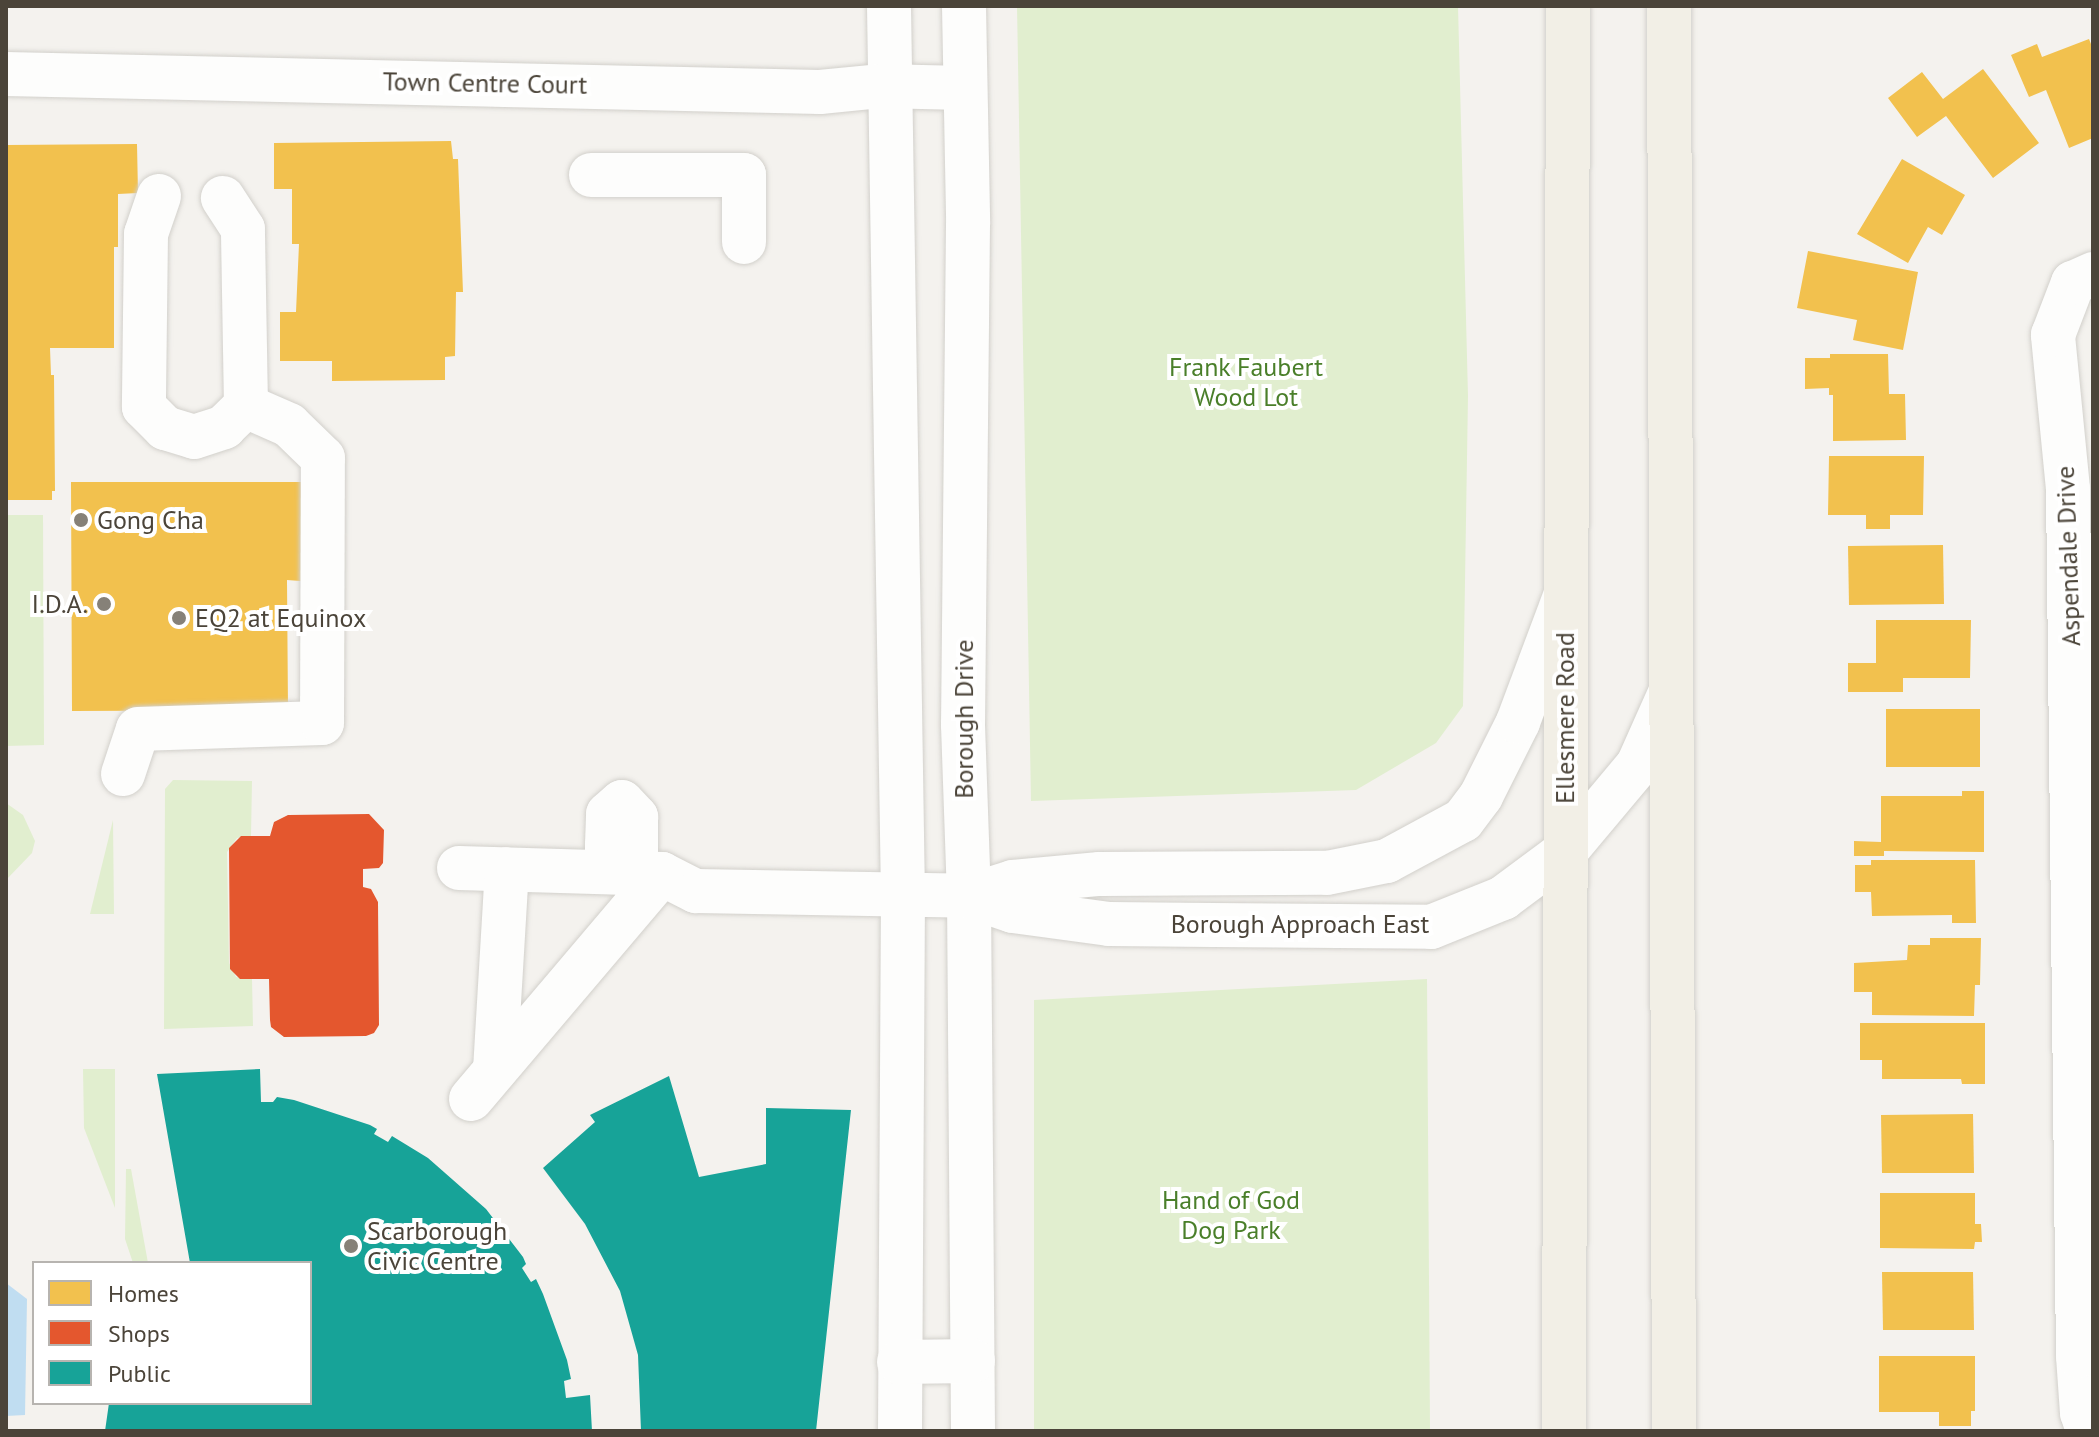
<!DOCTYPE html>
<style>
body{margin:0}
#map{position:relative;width:2099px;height:1437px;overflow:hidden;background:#f4f2ee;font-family:"PT Sans",sans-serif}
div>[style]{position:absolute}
.green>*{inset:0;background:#e1eecf}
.water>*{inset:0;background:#c0ddf1}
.homes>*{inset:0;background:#f2c14e}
.shops>*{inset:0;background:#e4572e}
.public>*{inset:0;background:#17a398}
.roads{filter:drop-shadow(0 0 2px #d2d0cb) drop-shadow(0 0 2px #d2d0cb)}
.minor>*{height:44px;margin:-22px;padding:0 22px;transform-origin:22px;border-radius:22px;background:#fdfdfc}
.major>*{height:44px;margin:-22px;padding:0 22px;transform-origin:22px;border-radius:22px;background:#f2efe6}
.dots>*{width:22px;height:22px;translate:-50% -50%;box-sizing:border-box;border:4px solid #fff;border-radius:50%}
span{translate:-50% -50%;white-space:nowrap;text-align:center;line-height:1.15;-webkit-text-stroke:8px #fff;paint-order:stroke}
.street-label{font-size:26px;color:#4b4439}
.park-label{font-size:26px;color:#4a7f2a}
.poi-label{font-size:26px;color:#4b4439}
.left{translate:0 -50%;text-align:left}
.right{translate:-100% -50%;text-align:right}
.frame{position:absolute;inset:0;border:8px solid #4b4439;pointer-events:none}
.legend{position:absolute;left:32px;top:1261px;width:280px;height:144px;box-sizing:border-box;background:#fff;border:2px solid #b7b4b0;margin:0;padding:10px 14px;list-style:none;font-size:24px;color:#4b4439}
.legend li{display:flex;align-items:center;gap:16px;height:40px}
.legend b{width:40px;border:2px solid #b7b4b0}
</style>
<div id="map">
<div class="green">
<i style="clip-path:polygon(1017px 6px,1458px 6px,1468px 396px,1463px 706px,1436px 743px,1356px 790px,1031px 801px)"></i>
<i style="clip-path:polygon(6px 515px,43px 515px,44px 745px,6px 746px)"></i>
<i style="clip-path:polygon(173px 780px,252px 781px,251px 836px,237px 838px,227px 852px,229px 963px,236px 977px,252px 979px,253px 1026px,164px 1029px,165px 789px)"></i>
<i style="clip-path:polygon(6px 803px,23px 815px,35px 841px,32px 853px,6px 880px)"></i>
<i style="clip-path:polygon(113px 820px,114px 914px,90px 914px)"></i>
<i style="clip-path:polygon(1427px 979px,1430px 1431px,1034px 1431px,1034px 1000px)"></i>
<i style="clip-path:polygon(83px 1069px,115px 1069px,115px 1208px,84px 1128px)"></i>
<i style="clip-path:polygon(126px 1169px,131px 1169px,148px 1263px,133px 1263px,125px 1239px)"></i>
</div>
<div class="water">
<i style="clip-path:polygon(6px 1283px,27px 1299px,25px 1415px,6px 1416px)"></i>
</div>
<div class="homes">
<i style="clip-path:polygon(2089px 39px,2093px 49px,2093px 138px,2069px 148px,2046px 90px,2029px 97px,2011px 55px,2037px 44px,2042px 57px)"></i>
<i style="clip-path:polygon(1983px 69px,2039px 143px,1993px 178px,1946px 116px,1917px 137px,1888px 98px,1922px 72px,1943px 99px)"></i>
<i style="clip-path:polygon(451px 141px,453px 159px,458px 159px,463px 292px,456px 292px,455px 356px,445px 357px,445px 380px,332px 381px,332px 361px,280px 361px,280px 312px,296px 312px,299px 244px,292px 244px,292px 189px,274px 189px,274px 143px)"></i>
<i style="clip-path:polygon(137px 144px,138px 193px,118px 194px,118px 247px,114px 247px,114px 348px,50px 348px,51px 375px,54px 375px,55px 491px,52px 491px,52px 500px,6px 500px,6px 145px)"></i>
<i style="clip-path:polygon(1902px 159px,1965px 195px,1942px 235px,1928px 227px,1908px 263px,1857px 234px)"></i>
<i style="clip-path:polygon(1808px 251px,1918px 272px,1903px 350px,1853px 340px,1857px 320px,1797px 308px)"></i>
<i style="clip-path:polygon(1830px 354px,1888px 354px,1889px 394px,1905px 394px,1906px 440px,1833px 441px,1833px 395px,1829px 395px,1829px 388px,1805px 389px,1805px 358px,1830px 358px)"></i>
<i style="clip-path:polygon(1829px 456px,1924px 456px,1923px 515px,1890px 515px,1890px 529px,1866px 529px,1866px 515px,1828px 515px)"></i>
<i style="clip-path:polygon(71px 482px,314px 482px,314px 582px,287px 580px,288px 710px,72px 711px)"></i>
<i style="clip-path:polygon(1943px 545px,1944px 604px,1849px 605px,1848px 546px)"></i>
<i style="clip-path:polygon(1876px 620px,1971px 620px,1970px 678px,1903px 678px,1903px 692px,1848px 692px,1848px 663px,1876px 663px)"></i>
<i style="clip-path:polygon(1886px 709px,1980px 709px,1980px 767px,1886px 767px)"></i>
<i style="clip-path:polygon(1962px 791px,1984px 791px,1984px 852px,1884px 851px,1884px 856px,1854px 856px,1854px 841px,1881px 842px,1881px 796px,1962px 796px)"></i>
<i style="clip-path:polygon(1871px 860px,1975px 860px,1976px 923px,1952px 923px,1952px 915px,1872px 916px,1871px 892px,1855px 892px,1855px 865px,1871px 865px)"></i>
<i style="clip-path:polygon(1930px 938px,1981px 938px,1980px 985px,1975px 985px,1974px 1016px,1872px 1015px,1872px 992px,1854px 992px,1854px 963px,1907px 960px,1908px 945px,1930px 945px)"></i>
<i style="clip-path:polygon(1860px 1023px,1985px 1023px,1985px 1084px,1962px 1084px,1961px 1079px,1882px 1079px,1882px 1060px,1860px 1060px)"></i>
<i style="clip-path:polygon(1973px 1114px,1974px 1173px,1882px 1173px,1881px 1115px)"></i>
<i style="clip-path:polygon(1880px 1193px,1975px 1193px,1975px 1224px,1981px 1224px,1982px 1242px,1975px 1242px,1974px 1249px,1880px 1248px)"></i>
<i style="clip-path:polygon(1882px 1272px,1973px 1272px,1974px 1330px,1883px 1330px)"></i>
<i style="clip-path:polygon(1879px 1356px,1975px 1356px,1975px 1411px,1971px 1411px,1971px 1426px,1939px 1426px,1939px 1412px,1879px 1412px)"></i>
</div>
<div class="shops">
<i style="clip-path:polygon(369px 814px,384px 830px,383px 863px,379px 868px,363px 869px,363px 887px,371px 889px,378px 902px,379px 1025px,374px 1033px,366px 1036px,284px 1037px,271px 1027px,270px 1020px,269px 979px,240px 979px,230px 969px,229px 848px,241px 836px,270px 836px,274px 822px,288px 815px)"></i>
</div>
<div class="public">
<i style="clip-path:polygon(260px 1069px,261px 1102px,273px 1102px,277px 1097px,294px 1100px,370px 1125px,377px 1129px,374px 1134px,388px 1142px,392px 1136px,428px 1158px,486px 1209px,523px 1257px,526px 1264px,522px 1268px,531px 1282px,536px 1279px,543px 1294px,567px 1360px,571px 1379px,564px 1381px,566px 1398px,590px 1395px,592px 1431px,105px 1431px,109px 1403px,310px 1403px,310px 1263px,190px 1263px,157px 1074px)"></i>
<i style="clip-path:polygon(669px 1076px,699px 1177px,766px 1164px,766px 1108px,851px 1110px,816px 1431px,641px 1431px,638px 1355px,620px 1291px,585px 1224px,543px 1168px,595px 1122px,590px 1115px)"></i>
</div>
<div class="roads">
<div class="minor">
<i style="left:889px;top:6px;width:889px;rotate:89.1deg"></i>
<i style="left:903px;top:895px;width:536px;rotate:90.32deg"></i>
<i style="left:964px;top:6px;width:218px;rotate:88.9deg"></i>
<i style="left:968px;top:224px;width:501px;rotate:90.57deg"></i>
<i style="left:963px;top:725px;width:171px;rotate:88deg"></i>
<i style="left:969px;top:896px;width:535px;rotate:89.57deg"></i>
<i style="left:6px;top:74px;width:814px;rotate:1.27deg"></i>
<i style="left:820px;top:92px;width:60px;rotate:-5.7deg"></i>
<i style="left:880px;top:86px;width:84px;rotate:1.4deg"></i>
<i style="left:591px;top:175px;width:153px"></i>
<i style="left:744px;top:175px;width:67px;rotate:90deg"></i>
<i style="left:159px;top:196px;width:40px;rotate:108.9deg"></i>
<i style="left:146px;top:234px;width:173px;rotate:90.7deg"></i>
<i style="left:144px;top:407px;width:30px;rotate:45deg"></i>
<i style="left:165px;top:428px;width:30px;rotate:17deg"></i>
<i style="left:194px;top:437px;width:32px;rotate:-18deg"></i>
<i style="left:224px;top:427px;width:30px;rotate:-44deg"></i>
<i style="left:246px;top:406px;width:177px;rotate:-91deg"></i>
<i style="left:243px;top:229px;width:37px;rotate:-123deg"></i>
<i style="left:123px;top:774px;width:47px;rotate:-71.6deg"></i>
<i style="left:138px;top:729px;width:184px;rotate:-1.9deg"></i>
<i style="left:322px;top:723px;width:265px;rotate:-89.8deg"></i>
<i style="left:323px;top:458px;width:47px;rotate:-135.9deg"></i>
<i style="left:289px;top:425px;width:47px;rotate:-156.2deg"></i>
<i style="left:622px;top:802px;width:21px;rotate:47deg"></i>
<i style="left:636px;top:817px;width:36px;rotate:90deg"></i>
<i style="left:636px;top:853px;width:25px;rotate:127deg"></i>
<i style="left:621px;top:873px;width:21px;rotate:-133deg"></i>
<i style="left:607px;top:858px;width:13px;rotate:-90deg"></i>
<i style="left:607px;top:845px;width:31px;rotate:-88deg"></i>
<i style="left:608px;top:814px;width:18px;rotate:-41deg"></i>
<i style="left:459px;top:868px;width:203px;rotate:1.7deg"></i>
<i style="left:662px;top:874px;width:38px;rotate:27deg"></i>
<i style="left:696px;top:891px;width:273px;rotate:1deg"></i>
<i style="left:969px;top:896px;width:46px;rotate:-17.7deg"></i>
<i style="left:1013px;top:882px;width:87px;rotate:-5.3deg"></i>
<i style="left:1100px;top:874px;width:227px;rotate:-0.3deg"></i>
<i style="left:1327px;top:873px;width:61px;rotate:-11.3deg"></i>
<i style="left:1387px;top:861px;width:86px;rotate:-28.3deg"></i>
<i style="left:1463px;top:820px;width:30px;rotate:-53deg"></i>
<i style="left:1481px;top:796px;width:83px;rotate:-63.4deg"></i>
<i style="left:1518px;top:722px;width:134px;rotate:-69.5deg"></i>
<i style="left:969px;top:896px;width:46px;rotate:18.8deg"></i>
<i style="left:1013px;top:911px;width:97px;rotate:7.7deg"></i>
<i style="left:1109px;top:924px;width:322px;rotate:0.5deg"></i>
<i style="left:1431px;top:927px;width:78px;rotate:-21.9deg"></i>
<i style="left:1503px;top:898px;width:79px;rotate:-36.7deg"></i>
<i style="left:1566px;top:851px;width:112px;rotate:-50.1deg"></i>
<i style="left:1638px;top:765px;width:81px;rotate:-66deg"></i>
<i style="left:495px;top:1070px;width:201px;rotate:-86.6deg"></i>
<i style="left:471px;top:1099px;width:295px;rotate:-49.7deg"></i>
<i style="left:899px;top:1362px;width:74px;rotate:-0.8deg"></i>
<i style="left:2088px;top:1431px;width:19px;rotate:-108deg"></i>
<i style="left:2082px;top:1413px;width:57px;rotate:-94deg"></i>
<i style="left:2078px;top:1356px;width:867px;rotate:-90.66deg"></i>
<i style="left:2068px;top:489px;width:155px;rotate:-95.6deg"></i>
<i style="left:2053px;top:335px;width:56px;rotate:-69deg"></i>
<i style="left:2073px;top:283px;width:22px;rotate:-24deg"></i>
</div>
<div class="major">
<i style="left:1669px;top:6px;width:1425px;rotate:89.8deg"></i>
<i style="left:1564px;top:1431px;width:1425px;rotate:-89.84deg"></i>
</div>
</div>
<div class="dots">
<i style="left:81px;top:520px;background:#868178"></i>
<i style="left:104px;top:604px;background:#868178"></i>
<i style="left:179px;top:618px;background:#868178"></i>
<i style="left:351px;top:1246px;background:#868178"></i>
</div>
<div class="street-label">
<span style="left:485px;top:83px;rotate:1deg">Town Centre Court</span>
<span style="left:2068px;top:556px;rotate:-92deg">Aspendale Drive</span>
<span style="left:1565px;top:718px;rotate:-90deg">Ellesmere Road</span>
<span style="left:964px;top:719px;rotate:-90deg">Borough Drive</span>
<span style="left:1300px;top:924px">Borough Approach East</span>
</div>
<div class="park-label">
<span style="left:1246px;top:382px">Frank Faubert<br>Wood Lot</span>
<span style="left:1231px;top:1215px">Hand of God<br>Dog Park</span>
</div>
<div class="poi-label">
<span class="left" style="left:97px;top:520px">Gong Cha</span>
<span class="right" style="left:88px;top:604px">I.D.A.</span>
<span class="left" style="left:195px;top:618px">EQ2 at Equinox</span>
<span class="left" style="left:367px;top:1246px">Scarborough<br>Civic Centre</span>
</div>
<div class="frame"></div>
<ul class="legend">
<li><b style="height:22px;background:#f2c14e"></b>Homes</li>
<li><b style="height:22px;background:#e4572e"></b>Shops</li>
<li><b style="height:22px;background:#17a398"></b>Public</li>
</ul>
</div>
